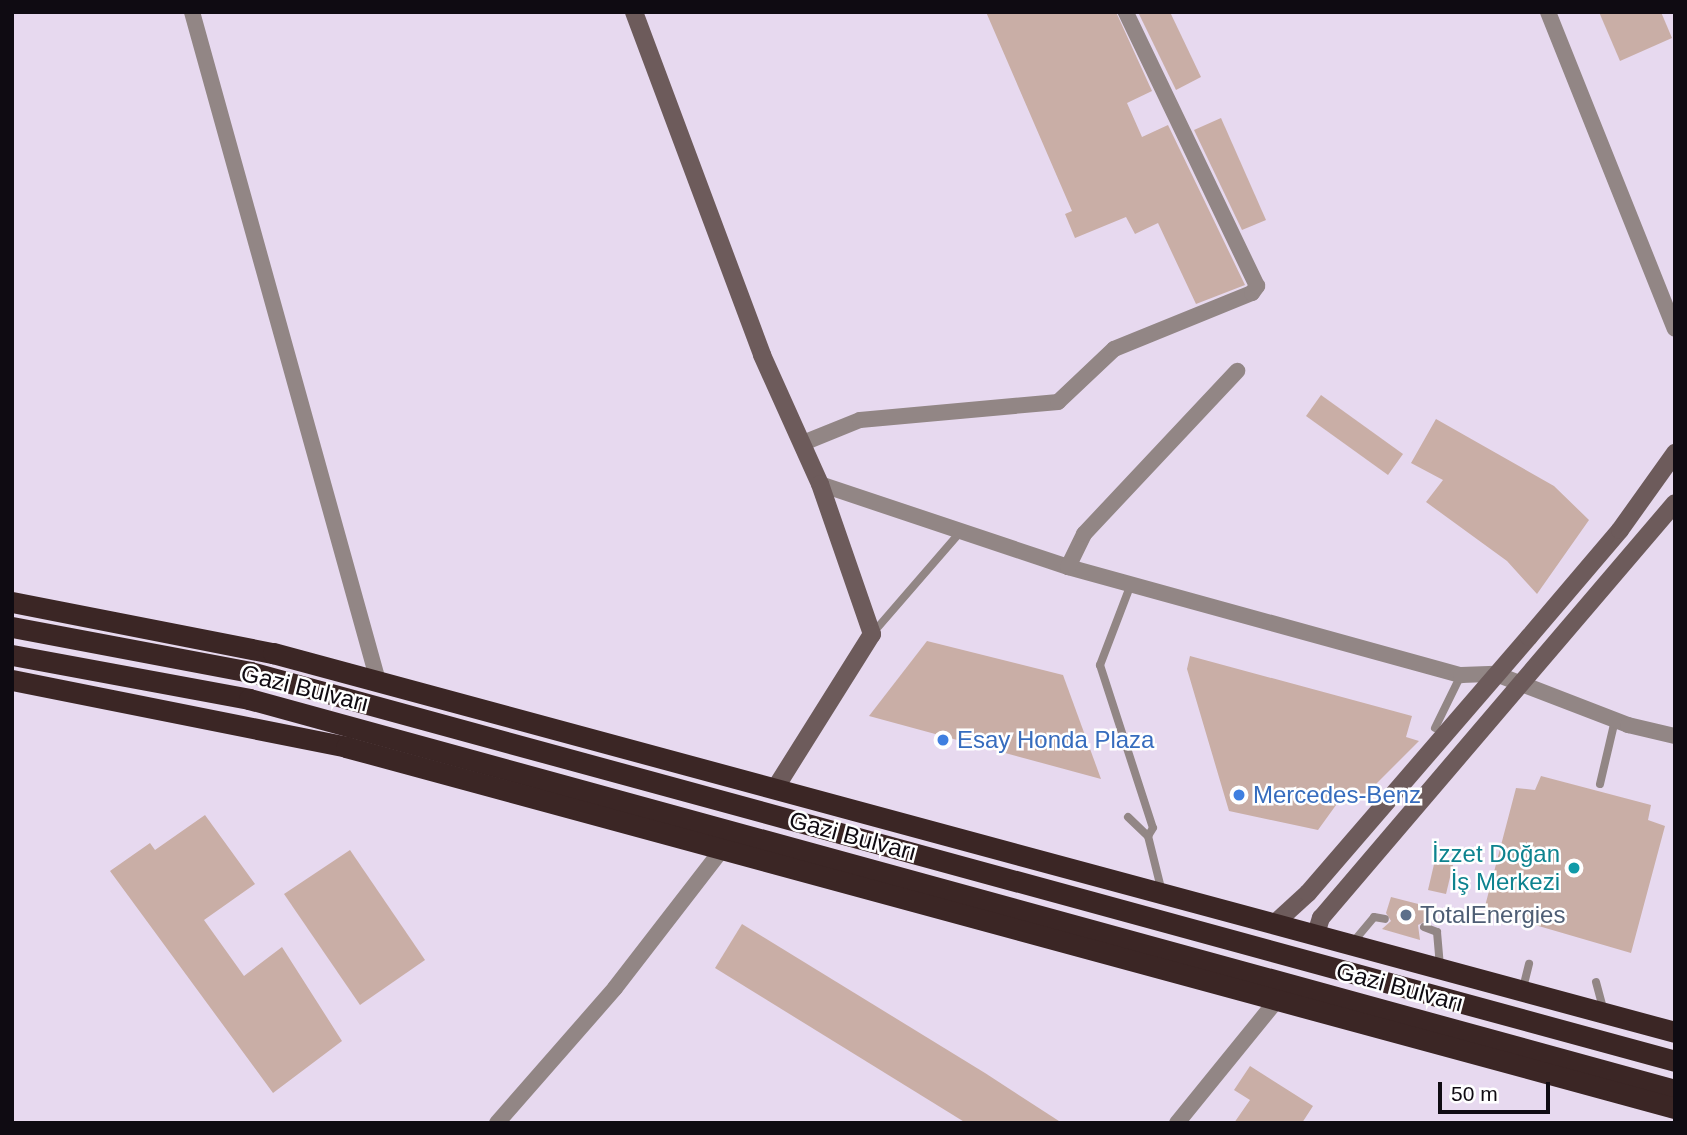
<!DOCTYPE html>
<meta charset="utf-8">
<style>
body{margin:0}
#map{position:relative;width:1687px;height:1135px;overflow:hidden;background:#e7d9ef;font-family:Helvetica,sans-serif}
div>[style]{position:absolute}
.building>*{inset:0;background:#c9aea6}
.lane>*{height:8px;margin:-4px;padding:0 4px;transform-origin:4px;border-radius:4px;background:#928685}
.street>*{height:16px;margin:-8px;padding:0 8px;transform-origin:8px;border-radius:8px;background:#928685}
.secondary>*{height:18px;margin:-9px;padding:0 9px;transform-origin:9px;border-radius:9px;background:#6d5b5b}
.highway>*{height:21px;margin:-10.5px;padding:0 10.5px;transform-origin:10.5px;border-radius:10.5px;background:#3b2625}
.dots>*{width:19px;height:19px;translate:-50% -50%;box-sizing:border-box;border:4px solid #fff;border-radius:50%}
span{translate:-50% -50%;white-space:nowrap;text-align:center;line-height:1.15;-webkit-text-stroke:5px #fff;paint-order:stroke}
.street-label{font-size:24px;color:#0f0b12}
.shop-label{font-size:24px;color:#366cbe}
.left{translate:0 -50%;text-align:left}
.culture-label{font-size:24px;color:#0d838f}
.right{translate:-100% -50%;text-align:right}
.service-label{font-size:24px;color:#4e5e75}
.frame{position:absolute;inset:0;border:14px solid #0f0b12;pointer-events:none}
.scale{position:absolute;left:1438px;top:1082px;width:112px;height:32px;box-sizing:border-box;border:4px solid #0f0b12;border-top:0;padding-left:9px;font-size:21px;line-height:24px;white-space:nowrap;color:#0f0b12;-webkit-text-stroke:5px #fff;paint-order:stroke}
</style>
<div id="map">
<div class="building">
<i style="clip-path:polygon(986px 12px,1116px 12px,1152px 91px,1127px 103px,1142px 137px,1168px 125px,1245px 285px,1196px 304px,1158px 223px,1135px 234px,1126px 217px,1075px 238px,1065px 214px,1072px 211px)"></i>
<i style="clip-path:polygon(1138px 12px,1170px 12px,1201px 77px,1176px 90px)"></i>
<i style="clip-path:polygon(1599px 12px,1661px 12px,1672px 38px,1620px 61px)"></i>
<i style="clip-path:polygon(1221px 118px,1266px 220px,1242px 230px,1194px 130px)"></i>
<i style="clip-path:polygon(1321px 395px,1403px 454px,1388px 475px,1306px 416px)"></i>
<i style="clip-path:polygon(1436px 419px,1554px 486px,1589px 520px,1537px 594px,1507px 561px,1426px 502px,1443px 480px,1411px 463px)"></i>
<i style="clip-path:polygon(927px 641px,1063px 675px,1101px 779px,869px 716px)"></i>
<i style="clip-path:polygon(1190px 656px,1412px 716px,1406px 737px,1419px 741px,1364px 796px,1344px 794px,1318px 830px,1229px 811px,1187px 669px)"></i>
<i style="clip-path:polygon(1541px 776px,1651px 805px,1648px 820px,1665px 826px,1631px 953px,1484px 910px,1516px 788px,1535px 790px)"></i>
<i style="clip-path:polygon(205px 815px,255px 884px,204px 920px,244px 976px,282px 947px,342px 1041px,273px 1093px,110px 871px,150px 843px,155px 850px)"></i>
<i style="clip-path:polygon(350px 850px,425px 960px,360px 1005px,284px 894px)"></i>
<i style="clip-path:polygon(1435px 860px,1453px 865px,1446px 894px,1428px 890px)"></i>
<i style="clip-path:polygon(1391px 897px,1430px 907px,1426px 921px,1418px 925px,1420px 940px,1382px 929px,1391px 921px,1386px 913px)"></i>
<i style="clip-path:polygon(742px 924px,985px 1073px,1062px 1123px,966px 1123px,715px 968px)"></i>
<i style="clip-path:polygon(1250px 1066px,1313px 1106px,1302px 1123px,1234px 1123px,1250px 1100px,1234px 1090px)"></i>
</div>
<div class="lane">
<i style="left:1131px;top:584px;width:87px;rotate:110.9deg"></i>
<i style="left:1100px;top:665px;width:171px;rotate:72deg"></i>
<i style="left:1153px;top:828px;width:9px;rotate:122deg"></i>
<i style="left:872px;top:634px;width:138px;rotate:-49.1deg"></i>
<i style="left:1435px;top:728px;width:59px;rotate:-63.9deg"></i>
<i style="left:1600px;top:784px;width:66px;rotate:-76.8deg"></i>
<i style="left:1128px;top:817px;width:28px;rotate:44deg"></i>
<i style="left:1148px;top:836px;width:58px;rotate:76deg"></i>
<i style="left:1424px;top:927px;width:14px;rotate:21deg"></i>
<i style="left:1437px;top:932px;width:36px;rotate:85deg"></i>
<i style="left:1354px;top:941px;width:31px;rotate:-50deg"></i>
<i style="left:1374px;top:917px;width:11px;rotate:10deg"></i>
<i style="left:1596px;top:982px;width:28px;rotate:75deg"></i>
<i style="left:1523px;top:988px;width:25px;rotate:-76deg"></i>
</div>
<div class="street">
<i style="left:192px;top:12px;width:694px;rotate:74.46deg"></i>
<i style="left:1548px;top:12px;width:341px;rotate:68.2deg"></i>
<i style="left:803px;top:443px;width:61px;rotate:-22deg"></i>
<i style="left:860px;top:420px;width:199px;rotate:-5.2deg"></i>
<i style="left:1058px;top:402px;width:77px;rotate:-43.4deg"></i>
<i style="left:1114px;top:349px;width:149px;rotate:-22.1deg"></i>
<i style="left:1252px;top:293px;width:9px;rotate:-54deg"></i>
<i style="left:1257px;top:286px;width:304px;rotate:-115.6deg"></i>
<i style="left:820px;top:484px;width:262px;rotate:18.5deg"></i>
<i style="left:1068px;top:567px;width:408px;rotate:15.4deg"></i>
<i style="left:1461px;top:675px;width:35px;rotate:-2deg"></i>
<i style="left:1496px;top:674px;width:142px;rotate:21.1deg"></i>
<i style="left:1628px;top:725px;width:48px;rotate:13.2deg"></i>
<i style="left:1068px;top:567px;width:37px;rotate:-64deg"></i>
<i style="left:1084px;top:534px;width:224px;rotate:-46.8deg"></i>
<i style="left:497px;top:1123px;width:179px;rotate:-48.8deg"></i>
<i style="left:615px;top:988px;width:185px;rotate:-52.3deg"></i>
<i style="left:1177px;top:1123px;width:157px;rotate:-50.9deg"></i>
</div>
<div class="secondary">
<i style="left:634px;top:12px;width:366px;rotate:69.5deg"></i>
<i style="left:762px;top:355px;width:141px;rotate:65.8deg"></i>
<i style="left:820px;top:484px;width:159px;rotate:70.9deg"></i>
<i style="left:872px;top:634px;width:184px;rotate:122.1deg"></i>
<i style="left:1274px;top:924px;width:46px;rotate:-42.4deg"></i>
<i style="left:1308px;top:893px;width:338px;rotate:-49.2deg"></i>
<i style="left:1529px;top:637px;width:140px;rotate:-49.6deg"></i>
<i style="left:1620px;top:530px;width:95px;rotate:-54.5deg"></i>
<i style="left:1316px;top:934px;width:17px;rotate:-73deg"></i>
<i style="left:1321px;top:918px;width:545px;rotate:-49.54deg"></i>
</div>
<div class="highway">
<i style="left:12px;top:602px;width:266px;rotate:11.1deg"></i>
<i style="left:273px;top:653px;width:1452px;rotate:15.13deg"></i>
<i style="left:12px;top:627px;width:242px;rotate:10.7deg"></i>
<i style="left:250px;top:672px;width:1477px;rotate:15.27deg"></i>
<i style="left:12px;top:655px;width:241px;rotate:10.5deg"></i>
<i style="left:249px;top:699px;width:1479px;rotate:15.33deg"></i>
<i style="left:12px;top:680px;width:341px;rotate:11.3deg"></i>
<i style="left:346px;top:747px;width:1377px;rotate:15.2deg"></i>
</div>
<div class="dots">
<i style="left:943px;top:740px;background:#3f7fe0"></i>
<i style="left:1239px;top:795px;background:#3f7fe0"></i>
<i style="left:1574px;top:868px;background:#0f9aa8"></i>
<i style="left:1406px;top:915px;background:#5c6f8a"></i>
</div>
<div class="street-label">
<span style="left:305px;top:688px;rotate:14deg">Gazi Bulvarı</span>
<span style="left:853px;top:836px;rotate:15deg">Gazi Bulvarı</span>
<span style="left:1400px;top:987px;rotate:15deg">Gazi Bulvarı</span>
</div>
<div class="shop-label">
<span class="left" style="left:957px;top:740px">Esay Honda Plaza</span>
<span class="left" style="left:1253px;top:795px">Mercedes-Benz</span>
</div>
<div class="culture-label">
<span class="right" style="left:1560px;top:868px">İzzet Doğan<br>İş Merkezi</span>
</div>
<div class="service-label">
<span class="left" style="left:1420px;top:915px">TotalEnergies</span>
</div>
<div class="frame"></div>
<div class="scale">50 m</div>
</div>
